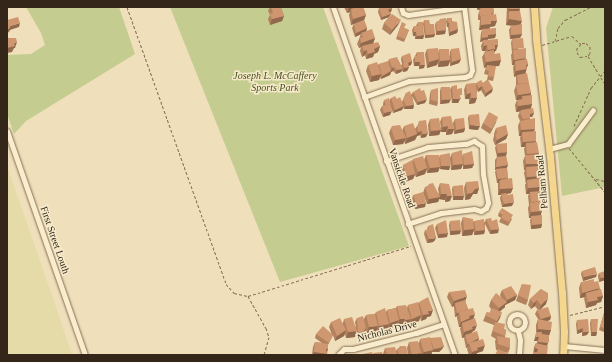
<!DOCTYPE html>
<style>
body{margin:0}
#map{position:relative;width:612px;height:362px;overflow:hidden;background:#efdfba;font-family:Georgia,serif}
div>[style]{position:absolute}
.farmland>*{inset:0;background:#e4dba8}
.green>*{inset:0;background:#c5cc8f}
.path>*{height:1px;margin-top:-0.5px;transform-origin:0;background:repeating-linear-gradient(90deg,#866f54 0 3px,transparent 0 5px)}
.roads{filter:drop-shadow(0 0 1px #866f54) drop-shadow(0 0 1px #866f54)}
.minor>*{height:5px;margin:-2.5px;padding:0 2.5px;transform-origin:2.5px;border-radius:2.5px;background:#faedcd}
.minor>.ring{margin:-2.5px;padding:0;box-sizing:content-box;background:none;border:5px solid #faedcd;border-radius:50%}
.major>*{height:7px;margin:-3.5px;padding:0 3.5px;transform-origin:3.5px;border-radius:3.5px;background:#f5d68f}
.wall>*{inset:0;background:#b2825f}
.shaded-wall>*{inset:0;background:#916a4e}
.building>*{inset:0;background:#cf976f}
span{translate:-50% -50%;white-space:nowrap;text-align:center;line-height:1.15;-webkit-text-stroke:3px #f6eaca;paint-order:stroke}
.park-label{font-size:10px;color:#455120;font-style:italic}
.street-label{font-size:10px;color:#34271a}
.frame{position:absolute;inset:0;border:8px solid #34271a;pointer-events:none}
</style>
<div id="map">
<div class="farmland">
<i style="clip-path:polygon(7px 166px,55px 304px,72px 355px,7px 355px)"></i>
</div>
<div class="green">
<i style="clip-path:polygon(26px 7px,119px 7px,135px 54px,26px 121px,14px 134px,7px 114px,7px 55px,31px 54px,45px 45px,41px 33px)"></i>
<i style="clip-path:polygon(170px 7px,323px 7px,409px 246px,280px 282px)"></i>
<i style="clip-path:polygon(553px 7px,605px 7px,605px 187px,562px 196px,546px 28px)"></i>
</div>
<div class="path">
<i style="left:127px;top:7px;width:294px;rotate:70.3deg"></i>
<i style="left:226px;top:284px;width:12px;rotate:48deg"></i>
<i style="left:234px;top:293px;width:14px;rotate:12deg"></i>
<i style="left:248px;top:296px;width:170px;rotate:-17.1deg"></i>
<i style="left:555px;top:41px;width:13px;rotate:-77deg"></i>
<i style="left:558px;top:28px;width:11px;rotate:-49deg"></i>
<i style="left:565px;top:20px;width:29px;rotate:-27deg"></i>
<i style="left:582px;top:43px;width:4px"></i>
<i style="left:586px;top:43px;width:6px;rotate:45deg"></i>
<i style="left:590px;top:47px;width:6px;rotate:90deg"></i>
<i style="left:590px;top:53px;width:4px;rotate:124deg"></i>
<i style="left:581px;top:44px;width:6px;rotate:135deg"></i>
<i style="left:577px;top:48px;width:4px;rotate:90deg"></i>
<i style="left:577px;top:52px;width:6px;rotate:59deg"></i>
<i style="left:580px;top:57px;width:7px;rotate:-8deg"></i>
<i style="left:542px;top:45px;width:31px;rotate:-17deg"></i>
<i style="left:572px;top:36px;width:12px;rotate:42deg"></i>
<i style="left:588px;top:56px;width:31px;rotate:59deg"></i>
<i style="left:574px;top:126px;width:42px;rotate:-65.9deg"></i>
<i style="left:591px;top:88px;width:22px;rotate:-51deg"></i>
<i style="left:569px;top:148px;width:57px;rotate:50.7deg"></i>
<i style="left:596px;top:179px;width:9px;rotate:13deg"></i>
<i style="left:248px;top:296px;width:37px;rotate:61deg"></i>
<i style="left:266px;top:328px;width:9px;rotate:72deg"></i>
<i style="left:269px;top:337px;width:19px;rotate:106deg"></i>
<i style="left:570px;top:315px;width:36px;rotate:-14deg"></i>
</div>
<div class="roads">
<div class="minor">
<i style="left:333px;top:7px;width:369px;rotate:70.7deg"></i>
<i style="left:401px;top:7px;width:6px;rotate:72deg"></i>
<i style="left:403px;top:13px;width:5px;rotate:22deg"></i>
<i style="left:408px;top:15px;width:57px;rotate:-8.1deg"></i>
<i style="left:364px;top:97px;width:48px;rotate:-19.6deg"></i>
<i style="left:409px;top:81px;width:56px;rotate:-4.1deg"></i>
<i style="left:465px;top:77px;width:5px;rotate:-22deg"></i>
<i style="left:470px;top:75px;width:5px;rotate:-68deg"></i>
<i style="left:472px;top:70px;width:64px;rotate:-97.2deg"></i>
<i style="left:7px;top:131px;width:237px;rotate:70.8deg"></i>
<i style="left:549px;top:149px;width:20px;rotate:-15deg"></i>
<i style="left:568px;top:144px;width:42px;rotate:-53.7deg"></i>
<i style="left:386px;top:161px;width:44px;rotate:-18.4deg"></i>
<i style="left:428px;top:147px;width:38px;rotate:-5deg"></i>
<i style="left:466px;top:144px;width:9px;rotate:-21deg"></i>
<i style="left:474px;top:141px;width:9px;rotate:32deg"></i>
<i style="left:482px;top:146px;width:28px;rotate:88deg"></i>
<i style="left:483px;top:174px;width:29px;rotate:80deg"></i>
<i style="left:488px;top:203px;width:5px;rotate:112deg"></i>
<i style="left:486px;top:208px;width:6px;rotate:149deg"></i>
<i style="left:481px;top:211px;width:7px;rotate:-164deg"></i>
<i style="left:474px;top:209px;width:33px;rotate:173deg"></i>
<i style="left:441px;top:213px;width:35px;rotate:162deg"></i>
<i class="ring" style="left:509px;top:314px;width:11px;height:11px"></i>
<i style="left:518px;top:331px;width:9px;rotate:77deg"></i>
<i style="left:520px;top:340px;width:15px;rotate:94deg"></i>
<i style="left:564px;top:346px;width:41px;rotate:5.6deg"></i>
<i style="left:338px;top:355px;width:8px;rotate:-45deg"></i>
<i style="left:344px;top:349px;width:9px"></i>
<i style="left:353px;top:349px;width:65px;rotate:-14.3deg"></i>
<i style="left:416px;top:333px;width:28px;rotate:-18deg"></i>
</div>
<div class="major">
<i style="left:534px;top:7px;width:32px;rotate:86deg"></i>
<i style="left:536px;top:39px;width:118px;rotate:83.2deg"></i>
<i style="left:550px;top:156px;width:137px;rotate:85deg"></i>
<i style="left:562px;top:292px;width:40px;rotate:87.1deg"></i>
<i style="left:564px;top:332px;width:23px;rotate:92deg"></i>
</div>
</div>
<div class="wall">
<i style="clip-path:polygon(270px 7px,281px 7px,284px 16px,282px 21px,270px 25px,268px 19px,270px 15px,268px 11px)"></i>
<i style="clip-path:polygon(344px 7px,363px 7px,366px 15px,364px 20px,367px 28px,366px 32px,375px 38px,373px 43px,380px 46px,378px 52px,374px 54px,373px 57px,366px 59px,365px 55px,362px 57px,360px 51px,361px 47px,359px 48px,357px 44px,361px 34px,355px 37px,352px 28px,354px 24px,351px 25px,349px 15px,350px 12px,347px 13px)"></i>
<i style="clip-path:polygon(378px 7px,392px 7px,391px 12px,390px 12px,391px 14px,389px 17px,398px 25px,390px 35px,382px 29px,384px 23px,389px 17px,381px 20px,378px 12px,379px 8px,381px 7px,378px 8px)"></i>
<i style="clip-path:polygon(477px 7px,493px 7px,494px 12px,493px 15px,495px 26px,490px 27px,489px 28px,496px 34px,495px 38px,488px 39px,487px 40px,496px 51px,495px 51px,494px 54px,501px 60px,499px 66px,495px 66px,494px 77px,493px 81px,488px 80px,492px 92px,485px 97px,481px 90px,478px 92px,477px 90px,475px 103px,469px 104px,469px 99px,465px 99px,464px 90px,466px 84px,483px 83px,487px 80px,488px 75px,484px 74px,486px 67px,484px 68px,482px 57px,485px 52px,485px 51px,482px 51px,481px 46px,483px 41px,480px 42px,481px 33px,482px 30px,479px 30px,480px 20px,478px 20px,478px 15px,480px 9px,477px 10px)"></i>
<i style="clip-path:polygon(507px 7px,520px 7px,519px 11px,522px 34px,520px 38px,510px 39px,509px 30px,511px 26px,513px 26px,506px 25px)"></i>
<i style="clip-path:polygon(447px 18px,452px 21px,458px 29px,457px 33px,449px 36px,448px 27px,447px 27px,446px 22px)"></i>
<i style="clip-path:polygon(440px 19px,445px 34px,436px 35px,435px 25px,436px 22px,439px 21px)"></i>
<i style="clip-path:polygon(424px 20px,430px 24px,435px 34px,434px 37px,425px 38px,423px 24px)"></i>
<i style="clip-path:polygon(402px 22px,404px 28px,409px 30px,404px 42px,396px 39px)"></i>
<i style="clip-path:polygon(418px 22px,424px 35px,423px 39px,415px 39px,415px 36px,413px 36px,412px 30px,414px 26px,416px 26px)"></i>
<i style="clip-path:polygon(512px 39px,528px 64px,525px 73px,531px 93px,531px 95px,532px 104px,531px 108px,534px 113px,532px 117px,530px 117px,530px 119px,534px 131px,535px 142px,538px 154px,538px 167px,540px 178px,540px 187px,539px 191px,541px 215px,542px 224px,541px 228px,531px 229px,530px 220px,531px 218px,529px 218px,528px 208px,529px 205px,528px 196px,529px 194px,526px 194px,525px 185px,526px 183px,524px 173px,525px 170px,524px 170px,523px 161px,525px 156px,524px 149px,525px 147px,521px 147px,520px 137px,521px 136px,519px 136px,518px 126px,520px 121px,518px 116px,520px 111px,516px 112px,515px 105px,517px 100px,516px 100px,514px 91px,516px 85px,516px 76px,514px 77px,513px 67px,514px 65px,512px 65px,511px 55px,512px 53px,511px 43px)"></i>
<i style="clip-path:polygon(427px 49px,438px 53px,439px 49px,450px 56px,450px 52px,451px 49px,461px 59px,459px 63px,450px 66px,450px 62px,448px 66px,438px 67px,438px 62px,437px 65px,427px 68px,425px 54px)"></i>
<i style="clip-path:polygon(417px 52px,424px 68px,419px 69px,419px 66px,414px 66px,413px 60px)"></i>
<i style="clip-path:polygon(402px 56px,412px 61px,411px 65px,408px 66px,409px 67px,407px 71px,403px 72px,402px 70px,401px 72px,396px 74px,393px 71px,391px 72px,390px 75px,381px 79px,380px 77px,379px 80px,370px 82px,366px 71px,368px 65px,378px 65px,379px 64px,388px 62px,389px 59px,401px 66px,402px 64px,401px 59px)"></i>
<i style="clip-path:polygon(452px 86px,457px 89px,461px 99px,460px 99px,458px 103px,452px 103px,450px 90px)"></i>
<i style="clip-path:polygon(441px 87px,449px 103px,440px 104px,440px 91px)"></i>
<i style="clip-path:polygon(431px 90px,438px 102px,437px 106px,429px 104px,430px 94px)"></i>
<i style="clip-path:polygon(413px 92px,425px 103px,417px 105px,412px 96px,414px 105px,413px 109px,404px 109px,403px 107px,402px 110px,393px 113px,390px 105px,390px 115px,383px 117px,380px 110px,382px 106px,383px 106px,383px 104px,384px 100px,389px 101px,391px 98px,397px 99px,402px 102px,406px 93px,411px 95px)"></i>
<i style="clip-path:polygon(469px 115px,478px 130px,469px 129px,468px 118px)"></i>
<i style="clip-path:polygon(442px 117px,454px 129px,452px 134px,446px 135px,446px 132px,441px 132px,441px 130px,439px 135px,429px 136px,428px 125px,430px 119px,441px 128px,440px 122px)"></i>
<i style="clip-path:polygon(455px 119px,465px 128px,464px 132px,454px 134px,453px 123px)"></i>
<i style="clip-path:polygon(419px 121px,426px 137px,421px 138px,420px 135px,417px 136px,415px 140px,405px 144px,404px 141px,403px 144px,393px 145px,389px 133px,391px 128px,402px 131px,404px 126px,415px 129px,417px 126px,418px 125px)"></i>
<i style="clip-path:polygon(496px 122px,490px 134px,481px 128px,483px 123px)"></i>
<i style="clip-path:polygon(496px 128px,508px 134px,506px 139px,497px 144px,506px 156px,508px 165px,507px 168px,508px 179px,511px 193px,507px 194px,512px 206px,502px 207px,500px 198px,501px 195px,498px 195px,498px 183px,497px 183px,495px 172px,496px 170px,495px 170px,495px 160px,497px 157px,495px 148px,496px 145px,495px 145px,493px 140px,494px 136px,494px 134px)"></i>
<i style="clip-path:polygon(452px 153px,462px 157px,463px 154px,474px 164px,472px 168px,463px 169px,463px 164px,461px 169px,451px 170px,450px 160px,450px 166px,449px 170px,440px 169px,439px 167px,438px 172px,427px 173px,426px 169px,425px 174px,416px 177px,415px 175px,413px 179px,405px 182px,401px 171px,403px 165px,412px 162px,413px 159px,424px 160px,426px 155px,439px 158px,440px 155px,450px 158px)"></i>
<i style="clip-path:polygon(466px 182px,479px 188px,477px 194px,473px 194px,470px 199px,465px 200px,464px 188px)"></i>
<i style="clip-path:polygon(440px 183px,450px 201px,445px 202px,445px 200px,439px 199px,438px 202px,427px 204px,423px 193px,425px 187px,428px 186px,429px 184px,439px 194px,438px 189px)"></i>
<i style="clip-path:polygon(453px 186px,463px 200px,453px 200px,452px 189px)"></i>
<i style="clip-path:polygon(413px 195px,425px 207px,415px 209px,412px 199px)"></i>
<i style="clip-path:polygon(499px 212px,512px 219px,508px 226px,499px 222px,501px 218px,498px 216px)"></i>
<i style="clip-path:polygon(463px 217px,473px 222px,474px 221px,485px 222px,486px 219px,492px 221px,498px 233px,490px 234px,485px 224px,485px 230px,484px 234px,474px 235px,474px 231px,472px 235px,462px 236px,461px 223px)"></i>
<i style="clip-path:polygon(450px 221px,460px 234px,450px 235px,449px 225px)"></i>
<i style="clip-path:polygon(437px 224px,447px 237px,438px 238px,435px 228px)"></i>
<i style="clip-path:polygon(428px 226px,436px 237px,435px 240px,433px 242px,427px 243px,424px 234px,425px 230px,427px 230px)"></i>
<i style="clip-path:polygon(582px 271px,596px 277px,583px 281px,581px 274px)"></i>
<i style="clip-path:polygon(599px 273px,605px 280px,599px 282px,598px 276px)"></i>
<i style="clip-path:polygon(581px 282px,594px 282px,603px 296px,601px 302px,597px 303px,596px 305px,586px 308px,584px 298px,585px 297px,580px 298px,579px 288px)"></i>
<i style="clip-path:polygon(522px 284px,528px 300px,526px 305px,516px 301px)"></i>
<i style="clip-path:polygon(541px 289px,546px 304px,540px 309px,551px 316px,550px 320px,547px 321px,549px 336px,548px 344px,547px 346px,547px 355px,533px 355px,534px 347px,536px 343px,537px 343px,537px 341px,534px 341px,536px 333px,536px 325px,538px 319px,535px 314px,537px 310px,538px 310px,535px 306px,531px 309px,528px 305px,530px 299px)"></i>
<i style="clip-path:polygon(502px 290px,517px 295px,515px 300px,505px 305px,505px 307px,500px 311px,500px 318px,497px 323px,504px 329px,506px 330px,505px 337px,510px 348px,508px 353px,496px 350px,495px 341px,496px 339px,491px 336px,494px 325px,483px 321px,487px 312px,490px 313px,491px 309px,489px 306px,491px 300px,501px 297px,500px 295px)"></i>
<i style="clip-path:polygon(449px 292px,465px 301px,468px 309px,473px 319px,475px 330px,472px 332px,472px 333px,479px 338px,478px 340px,483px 351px,477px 353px,476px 355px,469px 355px,467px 349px,468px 347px,466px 348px,464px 338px,465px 337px,462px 338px,460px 328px,461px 327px,459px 327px,457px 318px,457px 316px,455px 317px,454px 307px,454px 306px,452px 307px,447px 297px)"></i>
<i style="clip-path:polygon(419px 302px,431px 316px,427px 317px,426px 319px,421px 321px,420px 317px,419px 321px,410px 324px,409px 323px,409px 325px,403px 326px,403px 324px,398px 324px,398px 323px,397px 326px,388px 329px,388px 327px,387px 329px,377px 332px,377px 330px,376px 332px,367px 333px,366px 330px,365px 332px,361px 335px,357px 336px,357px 333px,355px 337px,346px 338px,345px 334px,344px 336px,335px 341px,333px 335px,328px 345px,327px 355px,312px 355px,313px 347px,315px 342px,322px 343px,315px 338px,316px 334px,332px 335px,329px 327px,331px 322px,343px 323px,344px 319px,356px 327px,355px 322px,357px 318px,364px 319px,366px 315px,375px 314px,376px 312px,386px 312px,387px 310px,396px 308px,397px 306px,407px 308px,408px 305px,418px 304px)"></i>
<i style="clip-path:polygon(604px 313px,605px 314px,605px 330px,604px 332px,599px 330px)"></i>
<i style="clip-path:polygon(591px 319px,597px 332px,596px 336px,591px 336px,590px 323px)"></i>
<i style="clip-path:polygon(577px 320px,587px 335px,582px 336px,582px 332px,577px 334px,576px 324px)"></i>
<i style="clip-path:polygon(430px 338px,444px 346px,442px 349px,439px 352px,432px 352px,431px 355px,421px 355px,421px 354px,420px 355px,408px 355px,407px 348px,409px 342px,419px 343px,420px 339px)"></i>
<i style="clip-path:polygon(400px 346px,408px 355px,384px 355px,383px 354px,385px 348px,396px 351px,397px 349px,399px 348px)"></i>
</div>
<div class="shaded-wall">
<i style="clip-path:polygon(351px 7px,359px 7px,351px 9px,350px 12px,347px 13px,349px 8px)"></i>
<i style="clip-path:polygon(478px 7px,492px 7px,492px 8px,477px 10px)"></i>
<i style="clip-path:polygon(392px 8px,391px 12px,386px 14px,388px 10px)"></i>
<i style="clip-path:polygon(509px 9px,520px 9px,518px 15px,509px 11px,507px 14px)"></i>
<i style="clip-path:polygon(391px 14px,389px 17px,381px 20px,382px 17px)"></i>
<i style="clip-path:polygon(366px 15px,364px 20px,351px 25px,353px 19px)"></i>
<i style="clip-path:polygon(284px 16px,282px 21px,270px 25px,272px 19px)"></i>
<i style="clip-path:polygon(509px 19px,522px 21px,520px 26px,506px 25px)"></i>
<i style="clip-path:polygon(401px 20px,398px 25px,390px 35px,392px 30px)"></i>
<i style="clip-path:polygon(491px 21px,497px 21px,495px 26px,490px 27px,489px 29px,479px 30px,481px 25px)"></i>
<i style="clip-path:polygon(20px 23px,19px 27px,10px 30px,9px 32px,7px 33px,8px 29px,10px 26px)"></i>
<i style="clip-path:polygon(448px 23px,449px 23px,448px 27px,447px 27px)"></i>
<i style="clip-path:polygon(367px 28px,366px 32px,355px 37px,356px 33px)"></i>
<i style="clip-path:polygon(458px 29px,457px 33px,449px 36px,450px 32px)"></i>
<i style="clip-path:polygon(446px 30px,445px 34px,436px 35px,437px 31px)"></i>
<i style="clip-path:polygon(414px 32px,416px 32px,415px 36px,413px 36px)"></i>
<i style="clip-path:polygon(435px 34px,434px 37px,425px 38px,426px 35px)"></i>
<i style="clip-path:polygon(496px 34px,495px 38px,488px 39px,487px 41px,483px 40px,483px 41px,480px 42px,482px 38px,488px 35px)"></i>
<i style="clip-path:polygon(522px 34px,520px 38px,510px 39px,511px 35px)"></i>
<i style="clip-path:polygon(424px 35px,423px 39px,415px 39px,417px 36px)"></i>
<i style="clip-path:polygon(375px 38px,373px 44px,362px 46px,361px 47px,359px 48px,361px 43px)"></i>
<i style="clip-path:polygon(17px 42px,15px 48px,14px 48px,12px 52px,7px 53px,7px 48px,14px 43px)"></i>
<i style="clip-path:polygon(487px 45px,485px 51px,482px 51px,484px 46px)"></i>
<i style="clip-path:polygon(495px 45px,498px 45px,496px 51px,495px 51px,493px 55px,486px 55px,488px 50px)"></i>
<i style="clip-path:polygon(380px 46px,378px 52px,374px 54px,373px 57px,366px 59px,368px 54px,374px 49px)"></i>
<i style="clip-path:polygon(367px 50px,365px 55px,362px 57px,364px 51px)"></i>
<i style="clip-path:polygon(526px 58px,524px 63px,515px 61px,514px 65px,512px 65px,514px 60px)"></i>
<i style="clip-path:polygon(439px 59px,437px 65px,427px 68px,429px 62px)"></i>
<i style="clip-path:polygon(461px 59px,459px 63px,450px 66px,452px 62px)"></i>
<i style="clip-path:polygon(450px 60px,448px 66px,438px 67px,440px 61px)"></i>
<i style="clip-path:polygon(501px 60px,499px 66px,486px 67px,487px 65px,486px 67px,484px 68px,486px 62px)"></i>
<i style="clip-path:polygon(412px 61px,411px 65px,406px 67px,408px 63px)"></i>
<i style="clip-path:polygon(415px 62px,420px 62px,419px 66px,414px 66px)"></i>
<i style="clip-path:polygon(528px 64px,525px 75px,517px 75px,516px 76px,514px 77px,516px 71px,526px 65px)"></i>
<i style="clip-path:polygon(420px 65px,425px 65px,424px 68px,419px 69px)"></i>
<i style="clip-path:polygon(394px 67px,393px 71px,391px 72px,390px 75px,381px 79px,382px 76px,391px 71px,392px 68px)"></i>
<i style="clip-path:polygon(409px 67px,407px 71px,403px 72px,404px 68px)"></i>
<i style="clip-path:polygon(403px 69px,401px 72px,396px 74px,397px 70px)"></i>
<i style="clip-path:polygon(381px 74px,379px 80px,370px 82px,372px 76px)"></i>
<i style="clip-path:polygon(482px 86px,481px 90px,478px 92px,479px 88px)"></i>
<i style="clip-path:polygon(493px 88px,492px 92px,485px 97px,486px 93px)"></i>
<i style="clip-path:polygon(471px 93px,469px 99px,465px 99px,467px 94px)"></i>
<i style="clip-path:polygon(531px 93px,529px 98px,522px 96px,521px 100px,516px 100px,518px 95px)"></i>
<i style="clip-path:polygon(471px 98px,477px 98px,475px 103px,469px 104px)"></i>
<i style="clip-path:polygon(427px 99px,425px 103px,417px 105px,418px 102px)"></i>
<i style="clip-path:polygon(451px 99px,449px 103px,440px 104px,442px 100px)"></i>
<i style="clip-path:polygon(453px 99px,460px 99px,458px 103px,452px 103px)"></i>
<i style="clip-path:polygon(532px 104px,530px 110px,516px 112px,518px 106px)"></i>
<i style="clip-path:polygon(414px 105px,413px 109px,404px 109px,406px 106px)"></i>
<i style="clip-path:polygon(404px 106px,402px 110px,393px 113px,395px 110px)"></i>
<i style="clip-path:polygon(392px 111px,390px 115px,383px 117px,384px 113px)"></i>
<i style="clip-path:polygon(534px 113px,532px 117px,529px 117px,530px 114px)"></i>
<i style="clip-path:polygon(498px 117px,496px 122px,490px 134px,492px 129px)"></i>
<i style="clip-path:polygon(470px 125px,480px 126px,478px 130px,469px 129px)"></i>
<i style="clip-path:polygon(448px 126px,446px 132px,441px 132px,443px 127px)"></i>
<i style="clip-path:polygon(465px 128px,464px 132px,454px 134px,456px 130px)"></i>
<i style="clip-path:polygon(448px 129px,454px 129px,452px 134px,446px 135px)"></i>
<i style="clip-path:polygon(535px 129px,533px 134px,522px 132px,521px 136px,519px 136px,521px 130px)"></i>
<i style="clip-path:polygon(441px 130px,439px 135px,429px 136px,431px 131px)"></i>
<i style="clip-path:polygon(422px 131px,420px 135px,417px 136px,415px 140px,405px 144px,407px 138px,417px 134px,418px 132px)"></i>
<i style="clip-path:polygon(428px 133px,426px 137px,421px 138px,422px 134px)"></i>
<i style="clip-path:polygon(508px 134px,506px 139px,495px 145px,497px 140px)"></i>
<i style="clip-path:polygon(406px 138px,403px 144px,393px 145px,395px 140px)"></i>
<i style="clip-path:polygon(536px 141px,534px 147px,526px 143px,525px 147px,521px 147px,523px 142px)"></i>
<i style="clip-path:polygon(507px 152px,506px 156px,497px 157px,498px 153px)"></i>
<i style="clip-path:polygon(539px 153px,537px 158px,525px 157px,527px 154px)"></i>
<i style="clip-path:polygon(463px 164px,461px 169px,451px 170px,453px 165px)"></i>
<i style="clip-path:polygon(474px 164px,472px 168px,463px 169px,464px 165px)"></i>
<i style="clip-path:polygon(526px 164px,539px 164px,537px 170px,526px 167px,525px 170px,524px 170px)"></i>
<i style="clip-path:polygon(508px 165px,506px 168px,496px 169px,496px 170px,495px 170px,496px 167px)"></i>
<i style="clip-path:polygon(441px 166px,450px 166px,449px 170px,440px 169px)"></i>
<i style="clip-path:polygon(440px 167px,438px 172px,427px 173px,430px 168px)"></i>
<i style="clip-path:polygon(427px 168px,425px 174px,416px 177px,418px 172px)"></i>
<i style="clip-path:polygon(415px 174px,413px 179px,405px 182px,407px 176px)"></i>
<i style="clip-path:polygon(541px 176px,539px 182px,527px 180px,525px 183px,527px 177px)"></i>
<i style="clip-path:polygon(508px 178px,500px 180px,498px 183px,497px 183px,498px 179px)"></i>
<i style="clip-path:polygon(540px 187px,538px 193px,530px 192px,529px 194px,526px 194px,528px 188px)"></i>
<i style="clip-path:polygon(479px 188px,477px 194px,473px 194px,470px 199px,465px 200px,467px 194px,475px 189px)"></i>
<i style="clip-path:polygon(513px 188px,511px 193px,498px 195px,500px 189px)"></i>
<i style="clip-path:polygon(441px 194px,447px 194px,445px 200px,439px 199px)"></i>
<i style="clip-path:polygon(447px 196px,452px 196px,450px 201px,445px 202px)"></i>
<i style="clip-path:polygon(454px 196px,464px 196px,463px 200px,453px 200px)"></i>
<i style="clip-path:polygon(440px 197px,438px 202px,427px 204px,429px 199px)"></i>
<i style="clip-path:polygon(514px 202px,512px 206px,502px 207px,504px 204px)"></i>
<i style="clip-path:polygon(426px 203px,425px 207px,415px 209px,417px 205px)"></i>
<i style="clip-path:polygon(542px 211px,540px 217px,531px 216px,531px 218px,529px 218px,531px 212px)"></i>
<i style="clip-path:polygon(542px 224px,541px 228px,531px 229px,532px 225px)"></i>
<i style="clip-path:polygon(474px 229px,472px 235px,462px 236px,464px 230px)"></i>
<i style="clip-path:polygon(499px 229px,498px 233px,490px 234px,491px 230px)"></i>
<i style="clip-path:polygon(461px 230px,460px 234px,450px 235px,451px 231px)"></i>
<i style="clip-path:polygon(485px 230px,484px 234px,474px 235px,476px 231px)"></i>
<i style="clip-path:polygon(448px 233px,447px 237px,438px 238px,439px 234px)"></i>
<i style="clip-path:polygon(436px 237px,435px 240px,433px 242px,427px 243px,429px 239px)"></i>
<i style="clip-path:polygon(597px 274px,596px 277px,583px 281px,584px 277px)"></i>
<i style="clip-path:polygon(605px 277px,605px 280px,599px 282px,601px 278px)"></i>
<i style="clip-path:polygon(600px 288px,598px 294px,586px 293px,585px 297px,580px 298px,582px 293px)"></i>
<i style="clip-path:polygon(517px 295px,515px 300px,505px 305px,505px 307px,497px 314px,499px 308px,506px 303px,507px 300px)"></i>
<i style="clip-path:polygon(467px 296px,465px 302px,455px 303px,454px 306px,452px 307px,454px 301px)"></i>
<i style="clip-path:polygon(603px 296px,601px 302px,597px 303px,596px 305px,586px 308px,588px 302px,597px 297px)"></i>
<i style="clip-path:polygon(548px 298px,546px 304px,539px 311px,541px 305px)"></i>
<i style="clip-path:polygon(537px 300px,535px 306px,531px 309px,534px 303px)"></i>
<i style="clip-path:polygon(433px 310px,431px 316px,427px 317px,426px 319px,421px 321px,423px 315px,428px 311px)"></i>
<i style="clip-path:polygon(502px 312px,500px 318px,495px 326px,497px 321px)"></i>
<i style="clip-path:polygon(457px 313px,459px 313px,457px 316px,455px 317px)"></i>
<i style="clip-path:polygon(475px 314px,473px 320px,462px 323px,461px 327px,459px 327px,461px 322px,469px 316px)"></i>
<i style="clip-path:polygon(421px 315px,419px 321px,410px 324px,412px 319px)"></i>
<i style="clip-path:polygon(551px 316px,550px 320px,540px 323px,541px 319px)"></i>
<i style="clip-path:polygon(400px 319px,405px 319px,403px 324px,398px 324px)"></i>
<i style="clip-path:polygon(411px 319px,409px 325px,403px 326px,405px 320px)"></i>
<i style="clip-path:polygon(399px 320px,397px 326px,388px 329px,390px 323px)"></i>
<i style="clip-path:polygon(389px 324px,387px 329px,377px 332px,379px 326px)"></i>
<i style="clip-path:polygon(477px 325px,475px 330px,472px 332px,471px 335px,465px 335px,465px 337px,462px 338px,464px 332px,472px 327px)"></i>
<i style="clip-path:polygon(378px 326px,376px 332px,367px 333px,369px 327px)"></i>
<i style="clip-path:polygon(366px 328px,365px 332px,361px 335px,357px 336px,358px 333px)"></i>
<i style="clip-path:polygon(583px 328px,582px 332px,577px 334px,578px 330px)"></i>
<i style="clip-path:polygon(538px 329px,551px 330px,549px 336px,536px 334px)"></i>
<i style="clip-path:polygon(346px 330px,344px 336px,335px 341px,337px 336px)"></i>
<i style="clip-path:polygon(357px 331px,355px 337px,346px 338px,348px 332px)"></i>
<i style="clip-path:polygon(583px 332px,589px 332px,587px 335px,582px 336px)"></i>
<i style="clip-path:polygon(592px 332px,597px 332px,596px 336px,591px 336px)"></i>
<i style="clip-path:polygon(536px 337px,539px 337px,537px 341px,534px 341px)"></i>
<i style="clip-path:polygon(479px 338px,478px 342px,469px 343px,468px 347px,466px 348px,468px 344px)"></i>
<i style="clip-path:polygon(549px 340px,546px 346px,537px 345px,538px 342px)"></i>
<i style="clip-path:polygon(485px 345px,483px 351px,477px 353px,476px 355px,471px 355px,472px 352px,477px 348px)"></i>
<i style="clip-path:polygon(444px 346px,442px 349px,439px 352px,432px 352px,434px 349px)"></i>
<i style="clip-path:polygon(535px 348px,538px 349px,537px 352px,534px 352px)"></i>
<i style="clip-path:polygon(326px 349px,328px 349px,326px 354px,327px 354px,327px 355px,313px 355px,314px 352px)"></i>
<i style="clip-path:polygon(433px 350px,431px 355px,422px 355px,424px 352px)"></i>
<i style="clip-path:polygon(421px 353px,420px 355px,412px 355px)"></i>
</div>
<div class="building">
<i style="clip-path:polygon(271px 7px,281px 7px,284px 16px,272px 19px,270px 14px,273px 13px)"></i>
<i style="clip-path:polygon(358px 7px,363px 7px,366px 15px,353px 19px,351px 9px)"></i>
<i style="clip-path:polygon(382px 7px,392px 7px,392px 8px,388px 10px,391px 14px,382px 17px,379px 8px)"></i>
<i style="clip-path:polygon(481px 7px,493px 7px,494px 12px,491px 13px,491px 15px,480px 16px,479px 12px)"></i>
<i style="clip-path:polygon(509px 7px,520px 7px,520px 9px,509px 9px)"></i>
<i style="clip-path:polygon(509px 11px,520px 11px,522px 21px,509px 19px)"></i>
<i style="clip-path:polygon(392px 14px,401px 20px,392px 30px,384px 23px)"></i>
<i style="clip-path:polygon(496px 14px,497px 21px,491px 21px,491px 24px,481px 25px,481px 16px)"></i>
<i style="clip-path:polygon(18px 17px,20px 23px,10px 26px,10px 28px,8px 29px,7px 27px,7px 20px)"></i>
<i style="clip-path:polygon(446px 18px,446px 30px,437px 31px,436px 22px,440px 21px,440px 19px)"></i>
<i style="clip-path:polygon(447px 18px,452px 18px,452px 21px,457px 22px,458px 29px,450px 32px,449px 23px,448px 23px)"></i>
<i style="clip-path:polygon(364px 20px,367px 28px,356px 33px,354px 24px)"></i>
<i style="clip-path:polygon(424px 20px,429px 20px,430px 24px,434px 24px,435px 34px,426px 35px)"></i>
<i style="clip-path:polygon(402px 22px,406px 24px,404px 28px,409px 30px,405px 39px,397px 36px)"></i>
<i style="clip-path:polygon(418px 22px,423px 22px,424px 35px,417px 36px,416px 32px,414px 32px,414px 26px,418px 26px)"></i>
<i style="clip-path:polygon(522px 24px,522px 34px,511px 35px,511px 26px)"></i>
<i style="clip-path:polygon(496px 28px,496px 34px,488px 35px,488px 37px,482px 38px,482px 29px)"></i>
<i style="clip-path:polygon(372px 29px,375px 38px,361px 43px,360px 38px,363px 37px,361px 33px)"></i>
<i style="clip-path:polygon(7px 30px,8px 30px,8px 38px,16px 38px,17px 42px,14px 43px,15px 46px,7px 48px)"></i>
<i style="clip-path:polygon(523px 38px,524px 48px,513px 49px,512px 39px)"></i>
<i style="clip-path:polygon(498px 39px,498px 45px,495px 45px,495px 49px,488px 50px,487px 45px,484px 46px,483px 40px)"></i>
<i style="clip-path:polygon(378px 42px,380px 46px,374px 49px,375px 52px,368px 54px,367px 50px,364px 51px,362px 46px)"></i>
<i style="clip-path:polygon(438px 48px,439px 59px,429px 62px,427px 49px)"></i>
<i style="clip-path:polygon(459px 48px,461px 59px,452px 62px,451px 49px)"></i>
<i style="clip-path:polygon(526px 48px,526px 58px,514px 60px,513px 50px)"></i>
<i style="clip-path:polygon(439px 49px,449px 49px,450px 60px,440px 61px)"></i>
<i style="clip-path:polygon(494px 50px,494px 54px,500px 53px,501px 60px,486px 62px,484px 52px)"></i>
<i style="clip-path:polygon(417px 52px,424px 52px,425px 65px,420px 65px,420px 62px,415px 62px,415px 56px,417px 56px)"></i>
<i style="clip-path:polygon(410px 53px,412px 61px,408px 63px,409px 67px,404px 68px,403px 63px,404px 63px,402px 56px)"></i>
<i style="clip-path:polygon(397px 57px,403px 69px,397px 70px,394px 67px,392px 68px,389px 59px)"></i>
<i style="clip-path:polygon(527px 59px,528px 64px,526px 65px,527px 69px,516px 71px,515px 61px)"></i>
<i style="clip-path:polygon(388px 61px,391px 71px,382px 76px,379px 64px)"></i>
<i style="clip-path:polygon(377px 62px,381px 74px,372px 76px,368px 65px)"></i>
<i style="clip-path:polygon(487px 65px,496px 66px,494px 77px,488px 76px,489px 71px,486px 70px)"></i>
<i style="clip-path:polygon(527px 73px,529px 83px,518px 84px,517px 75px)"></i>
<i style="clip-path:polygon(481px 80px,483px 83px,488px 80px,493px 88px,486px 93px,482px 86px,479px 88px,476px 83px)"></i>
<i style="clip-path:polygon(476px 83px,477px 98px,471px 98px,471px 93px,467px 94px,466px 84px)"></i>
<i style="clip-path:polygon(529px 83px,531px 93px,518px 95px,516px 85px)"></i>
<i style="clip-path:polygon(457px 85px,457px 89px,462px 88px,462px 95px,460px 95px,460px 99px,453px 99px,452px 86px)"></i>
<i style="clip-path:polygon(441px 87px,450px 87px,451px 99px,442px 100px)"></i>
<i style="clip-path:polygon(420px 88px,421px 91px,424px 90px,427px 99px,418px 102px,413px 92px)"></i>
<i style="clip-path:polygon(438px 88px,438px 102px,431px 100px,431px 90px)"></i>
<i style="clip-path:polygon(410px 91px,414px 105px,406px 106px,403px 99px,406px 95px,406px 93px)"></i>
<i style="clip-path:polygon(532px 95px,532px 104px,518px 106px,517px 100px,523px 99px,522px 96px)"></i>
<i style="clip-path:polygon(395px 96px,397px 99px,400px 97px,404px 106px,395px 110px,391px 98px)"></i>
<i style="clip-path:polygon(389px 98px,392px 111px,384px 113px,382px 106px,386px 105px,384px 100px)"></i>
<i style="clip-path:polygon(533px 108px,534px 113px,530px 114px,530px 118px,523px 119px,520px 112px,521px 110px)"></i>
<i style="clip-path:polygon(489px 112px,498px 117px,492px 129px,483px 123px)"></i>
<i style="clip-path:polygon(479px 114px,480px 126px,470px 125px,469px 115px)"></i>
<i style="clip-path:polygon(451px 116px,454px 129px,448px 129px,448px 126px,443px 127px,442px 117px)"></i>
<i style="clip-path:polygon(439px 118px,441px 130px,431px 131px,430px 119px)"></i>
<i style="clip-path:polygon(464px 118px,465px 128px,456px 130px,455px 119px)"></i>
<i style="clip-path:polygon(535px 118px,535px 129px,521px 130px,520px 121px)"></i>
<i style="clip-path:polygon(426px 120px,428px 133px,422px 134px,422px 131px,418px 132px,417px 126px,419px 125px,419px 121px)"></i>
<i style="clip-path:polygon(413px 123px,417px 134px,407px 138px,404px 126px)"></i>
<i style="clip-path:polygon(400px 125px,406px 138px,395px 140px,391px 128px,392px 126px)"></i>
<i style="clip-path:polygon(506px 125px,508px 134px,497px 140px,495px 134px,497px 134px,496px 128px)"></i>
<i style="clip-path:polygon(536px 131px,536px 141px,523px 142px,522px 132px)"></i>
<i style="clip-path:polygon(537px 142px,539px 153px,527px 154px,526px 143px)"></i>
<i style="clip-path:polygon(507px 143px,507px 152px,498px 153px,496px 144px)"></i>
<i style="clip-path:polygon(462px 150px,463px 164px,453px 165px,452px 153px)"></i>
<i style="clip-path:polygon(472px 151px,474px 164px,464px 165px,463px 154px)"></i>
<i style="clip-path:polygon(450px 153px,450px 166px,441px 166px,440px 155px)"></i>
<i style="clip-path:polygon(539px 154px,539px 164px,526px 164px,525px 155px)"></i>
<i style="clip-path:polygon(426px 155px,439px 155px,440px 167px,430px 168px)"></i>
<i style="clip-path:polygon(423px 156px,427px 168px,418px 172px,413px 159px)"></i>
<i style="clip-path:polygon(506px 156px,508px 165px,496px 167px,497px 157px)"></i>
<i style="clip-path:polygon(412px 160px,415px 174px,407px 176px,403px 165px)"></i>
<i style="clip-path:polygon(538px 166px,541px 176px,527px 177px,526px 167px)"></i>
<i style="clip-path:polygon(507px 168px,508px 178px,498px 179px,496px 169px)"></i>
<i style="clip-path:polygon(512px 178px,513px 188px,500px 189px,500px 180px)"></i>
<i style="clip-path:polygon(540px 178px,540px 187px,528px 188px,527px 180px)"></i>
<i style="clip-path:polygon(478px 181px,479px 188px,475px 189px,472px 193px,467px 194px,466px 182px)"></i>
<i style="clip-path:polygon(433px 183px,440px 197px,429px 199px,425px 187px,429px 186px,429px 184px)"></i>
<i style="clip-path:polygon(440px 183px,449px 184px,452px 196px,447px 196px,447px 194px,441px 194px)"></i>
<i style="clip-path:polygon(463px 185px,464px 196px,454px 196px,453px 186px)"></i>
<i style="clip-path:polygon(541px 191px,541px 201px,531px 202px,530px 192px)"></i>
<i style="clip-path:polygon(423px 192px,426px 203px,417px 205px,413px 195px)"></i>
<i style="clip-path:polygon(506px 193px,507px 195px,513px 194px,514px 202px,504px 204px,501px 194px)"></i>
<i style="clip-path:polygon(543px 201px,542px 211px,531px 212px,530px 203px)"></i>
<i style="clip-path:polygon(502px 208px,513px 215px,509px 222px,501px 218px,503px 214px,499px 212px)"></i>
<i style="clip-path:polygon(542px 215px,542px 224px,532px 225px,531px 216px)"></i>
<i style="clip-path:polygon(463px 217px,473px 219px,474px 229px,464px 230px)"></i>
<i style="clip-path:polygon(491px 218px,492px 221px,497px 219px,499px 229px,491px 230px,486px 219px)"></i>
<i style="clip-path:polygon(484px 219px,485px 230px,476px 231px,474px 221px)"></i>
<i style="clip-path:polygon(446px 220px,448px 233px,439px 234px,437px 224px)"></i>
<i style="clip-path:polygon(460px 220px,461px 230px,451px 231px,450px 221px)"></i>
<i style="clip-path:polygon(433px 224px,436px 237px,434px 239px,429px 239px,425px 230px,429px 229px,428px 226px)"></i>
<i style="clip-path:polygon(595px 267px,597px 274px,584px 277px,582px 271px)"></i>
<i style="clip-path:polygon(605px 271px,605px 277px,601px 278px,599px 273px)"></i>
<i style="clip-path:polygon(594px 279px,594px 282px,598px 281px,600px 288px,582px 293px,581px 282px)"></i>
<i style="clip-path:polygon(522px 284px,531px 285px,528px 300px,518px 295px)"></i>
<i style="clip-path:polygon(511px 286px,517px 295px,507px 300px,502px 290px)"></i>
<i style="clip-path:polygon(541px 289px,548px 293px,548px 298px,541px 305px,537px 300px,534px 303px,530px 299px)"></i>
<i style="clip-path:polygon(601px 289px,603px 296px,597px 297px,598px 300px,588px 302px,586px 293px)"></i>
<i style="clip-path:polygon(465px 290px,467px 296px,454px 301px,449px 292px)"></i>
<i style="clip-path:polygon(496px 293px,507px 302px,499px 308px,491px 300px)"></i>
<i style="clip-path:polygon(428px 297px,433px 310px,428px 311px,429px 314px,423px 315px,419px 302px)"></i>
<i style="clip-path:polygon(465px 300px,468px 309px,457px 313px,455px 303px)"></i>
<i style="clip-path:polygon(418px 302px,421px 315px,412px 319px,408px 305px)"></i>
<i style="clip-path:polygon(406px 305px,411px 319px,405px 320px,405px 319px,400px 319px,397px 306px)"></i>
<i style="clip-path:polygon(548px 307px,551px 316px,541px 319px,537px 310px)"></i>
<i style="clip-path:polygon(385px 308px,389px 324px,379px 326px,376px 312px)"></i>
<i style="clip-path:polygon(396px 308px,399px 320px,390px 323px,387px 310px)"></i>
<i style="clip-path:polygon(473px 308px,475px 314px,469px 316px,470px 318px,461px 322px,459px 312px)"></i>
<i style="clip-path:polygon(492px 308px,502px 312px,497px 321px,485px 315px,487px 312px,490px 313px)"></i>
<i style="clip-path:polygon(604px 313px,605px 314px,605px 328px,600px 327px)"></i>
<i style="clip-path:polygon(375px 314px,378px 326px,369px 327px,366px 315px)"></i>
<i style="clip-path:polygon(363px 316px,366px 328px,363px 332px,358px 333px,357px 318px)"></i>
<i style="clip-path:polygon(352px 317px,357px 331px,348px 332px,344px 319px)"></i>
<i style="clip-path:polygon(340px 318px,346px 330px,337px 336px,331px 322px)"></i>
<i style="clip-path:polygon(475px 318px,477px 325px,472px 327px,473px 329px,464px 332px,462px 323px)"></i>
<i style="clip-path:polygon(538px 319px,552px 322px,551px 330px,538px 329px)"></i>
<i style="clip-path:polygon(588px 319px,589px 332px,583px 332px,583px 328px,578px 330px,577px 320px)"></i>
<i style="clip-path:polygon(591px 319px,598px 319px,597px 332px,592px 332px)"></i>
<i style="clip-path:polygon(495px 322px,505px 324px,504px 329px,506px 330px,505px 336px,493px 331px)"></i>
<i style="clip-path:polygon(323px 326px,333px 335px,329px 343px,316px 334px)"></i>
<i style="clip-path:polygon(477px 331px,479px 338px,468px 344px,465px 335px)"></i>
<i style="clip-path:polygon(536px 332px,542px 332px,542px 334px,549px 335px,549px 340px,548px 343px,538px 342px,539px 337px,536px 337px)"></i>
<i style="clip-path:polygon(497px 336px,510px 338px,510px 348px,498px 344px)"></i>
<i style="clip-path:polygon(430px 337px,433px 350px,424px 352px,420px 339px)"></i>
<i style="clip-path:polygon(441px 337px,444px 346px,440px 348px,434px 349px,430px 338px)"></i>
<i style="clip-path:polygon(483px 339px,485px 345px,477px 348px,478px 350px,472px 352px,469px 343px)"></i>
<i style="clip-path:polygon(418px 341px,421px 353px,412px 355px,409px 342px)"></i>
<i style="clip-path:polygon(315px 342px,328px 344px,328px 349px,326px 349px,327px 354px,314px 352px)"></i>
<i style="clip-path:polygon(536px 343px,548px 346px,547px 354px,537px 353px,538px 349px,535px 348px)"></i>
<i style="clip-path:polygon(400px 346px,406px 346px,408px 355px,399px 355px,397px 349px,401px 348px)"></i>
<i style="clip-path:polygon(395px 347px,397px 355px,387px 355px,385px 348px)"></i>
<i style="clip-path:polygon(498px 349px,509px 354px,509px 355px,495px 355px)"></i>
<i style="clip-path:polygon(372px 352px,373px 355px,362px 355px,362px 354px)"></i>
<i style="clip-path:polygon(382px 352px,383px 355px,374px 355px,373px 353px)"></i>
<i style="clip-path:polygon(534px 352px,547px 355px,533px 355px)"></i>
</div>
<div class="park-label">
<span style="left:275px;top:81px">Joseph L. McCaffery<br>Sports Park</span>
</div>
<div class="street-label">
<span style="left:402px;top:178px;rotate:71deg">Vansickle Road</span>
<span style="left:542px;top:182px;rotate:-95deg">Pelham Road</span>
<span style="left:55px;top:240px;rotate:71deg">First Street Louth</span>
<span style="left:387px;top:331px;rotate:-14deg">Nicholas Drive</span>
</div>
<div class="frame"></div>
</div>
